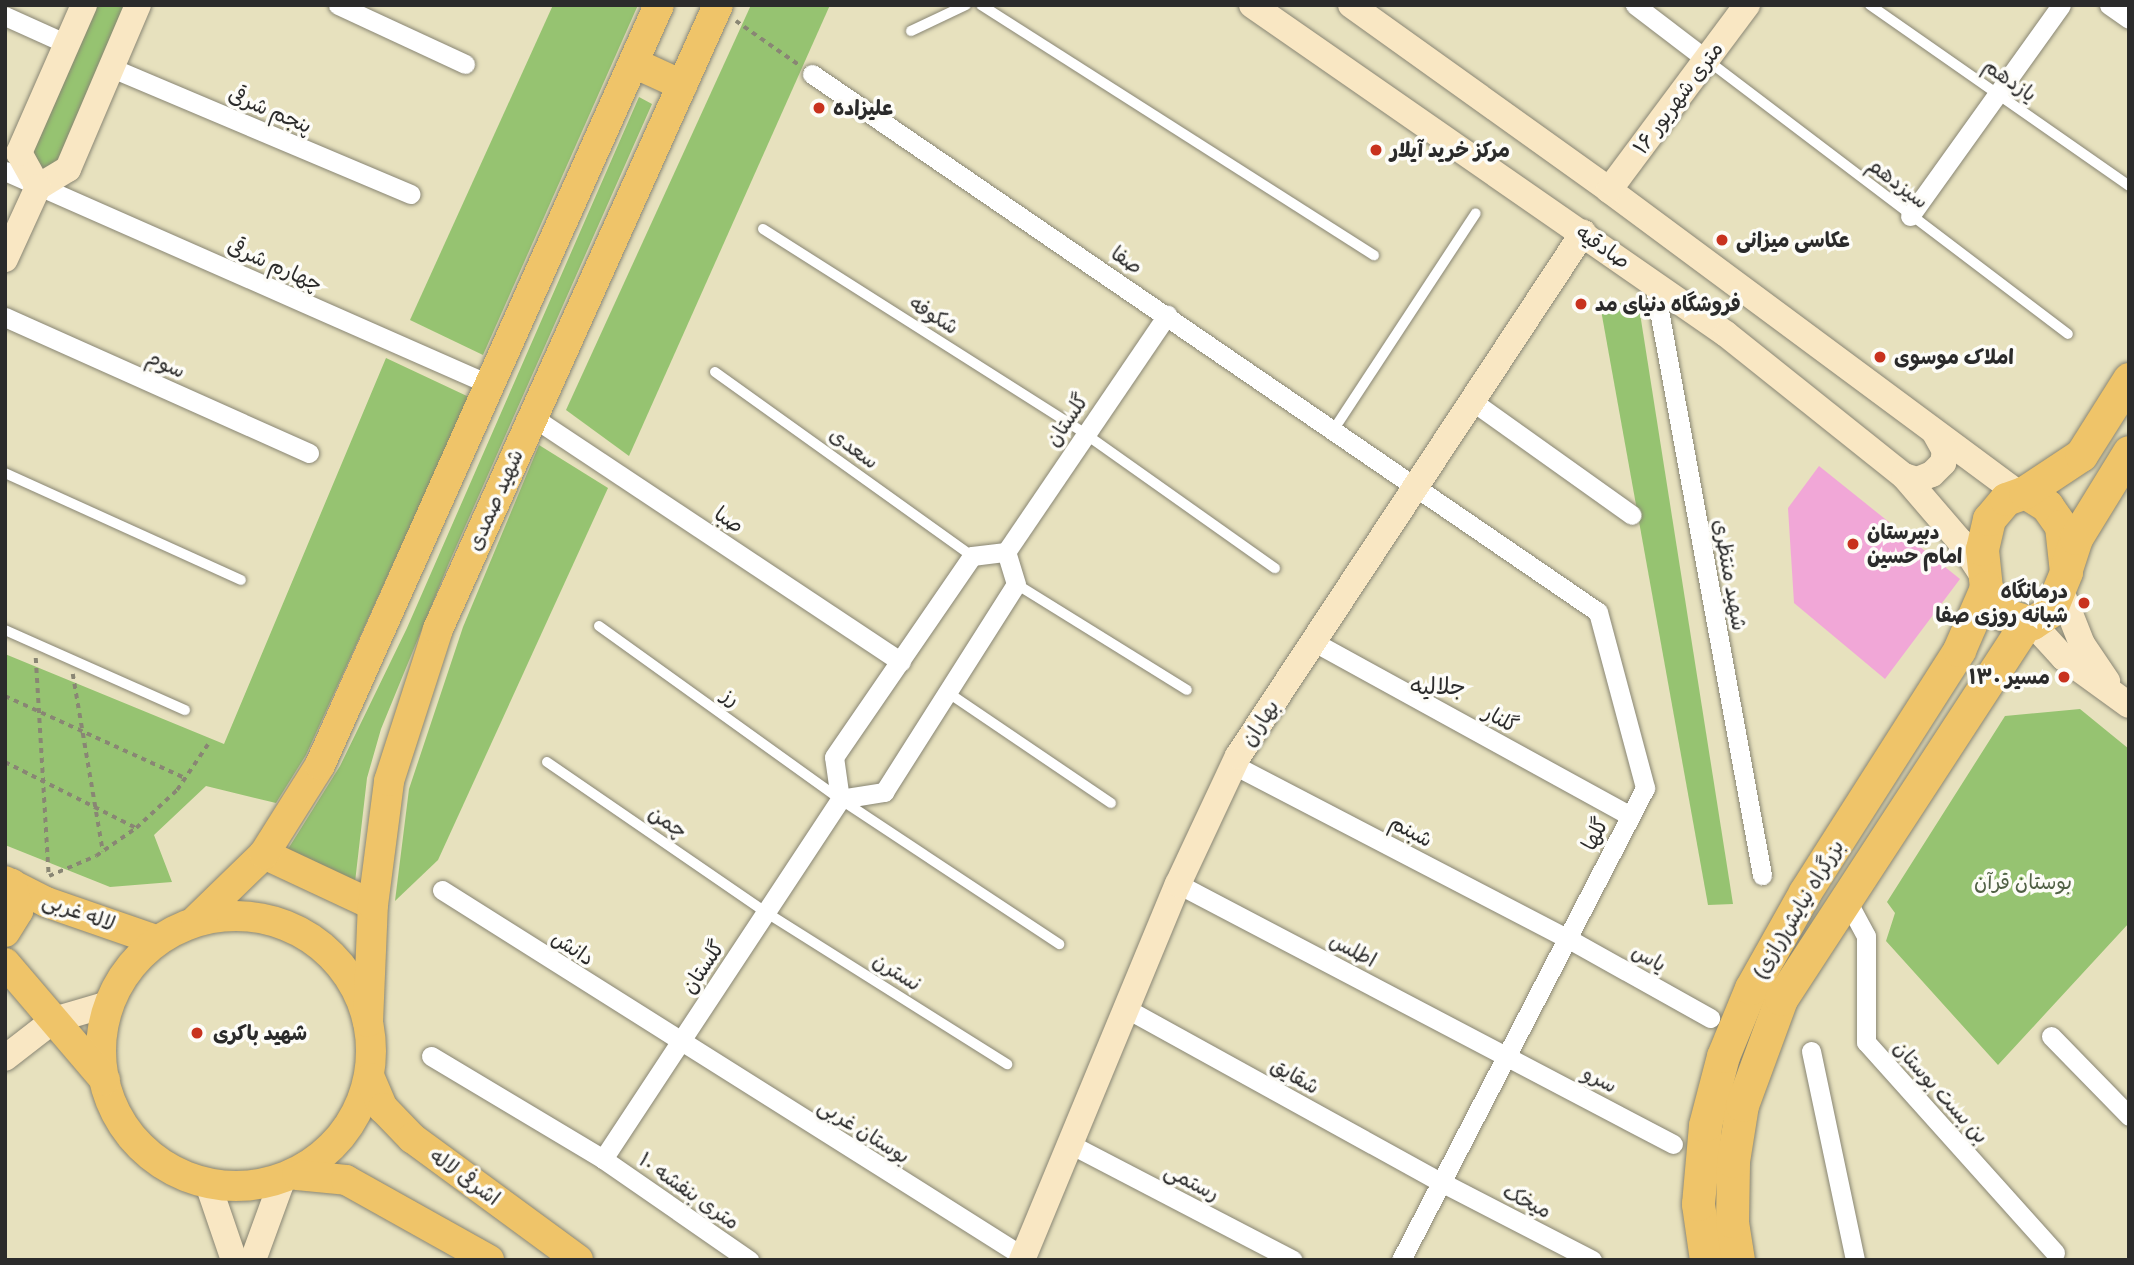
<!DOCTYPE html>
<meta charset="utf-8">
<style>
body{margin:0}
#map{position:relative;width:2134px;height:1265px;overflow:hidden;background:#e7e1be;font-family:Itim,"Playpen Sans Arabic",sans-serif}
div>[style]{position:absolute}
.green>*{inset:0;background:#96c371}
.building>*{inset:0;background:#f1a7d7}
.path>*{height:3.5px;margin-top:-1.75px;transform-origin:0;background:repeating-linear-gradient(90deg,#898674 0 5px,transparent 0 10px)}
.roads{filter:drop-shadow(0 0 2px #898674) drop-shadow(0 0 2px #898674)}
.lane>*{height:10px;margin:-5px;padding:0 5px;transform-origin:5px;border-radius:5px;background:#fff}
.street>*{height:19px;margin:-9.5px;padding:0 9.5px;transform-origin:9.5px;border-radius:9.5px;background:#fff}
.secondary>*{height:26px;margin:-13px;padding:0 13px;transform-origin:13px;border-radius:13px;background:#f9e7c3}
.primary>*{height:30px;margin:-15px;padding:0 15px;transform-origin:15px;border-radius:15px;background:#efc469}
.primary>.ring{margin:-15px;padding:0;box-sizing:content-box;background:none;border:30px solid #efc469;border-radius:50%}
.highway>*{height:33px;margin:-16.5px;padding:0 16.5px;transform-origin:16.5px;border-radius:16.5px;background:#efc469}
.dots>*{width:19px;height:19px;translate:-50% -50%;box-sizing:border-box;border:4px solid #fdfcf7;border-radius:50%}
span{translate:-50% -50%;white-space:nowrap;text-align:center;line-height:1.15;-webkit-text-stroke:7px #fdfcf7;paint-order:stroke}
.street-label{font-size:21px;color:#2b2b2b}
.poi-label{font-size:21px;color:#2b2b2b;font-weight:700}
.left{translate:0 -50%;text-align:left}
.right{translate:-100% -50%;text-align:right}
.park-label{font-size:21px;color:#506044}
.neighbourhood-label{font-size:23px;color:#2b2b2b}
.frame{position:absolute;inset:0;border:7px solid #2b2b2b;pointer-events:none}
</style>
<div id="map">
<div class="green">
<i style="clip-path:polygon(84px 5px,137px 5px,68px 169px,38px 186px,20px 153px)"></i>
<i style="clip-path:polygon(553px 5px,638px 5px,483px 355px,410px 320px)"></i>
<i style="clip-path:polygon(751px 5px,830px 5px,629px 456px,566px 410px)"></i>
<i style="clip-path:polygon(639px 97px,652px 104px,449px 563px,381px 729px,367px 778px,354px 891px,283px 857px,340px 766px,407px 628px)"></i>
<i style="clip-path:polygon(1599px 299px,1639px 307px,1733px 904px,1708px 905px)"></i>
<i style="clip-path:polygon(386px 358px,469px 397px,306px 755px,276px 803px,206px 786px,154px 835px,172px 882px,110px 887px,5px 845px,5px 654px,224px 744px)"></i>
<i style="clip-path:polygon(539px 445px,608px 488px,438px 860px,395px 901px,409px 789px,463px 627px)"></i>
<i style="clip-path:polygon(2080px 709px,2129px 749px,2129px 923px,1998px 1065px,1886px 941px,1895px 913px,1887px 902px,2005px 716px)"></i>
</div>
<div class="building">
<i style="clip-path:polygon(1819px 466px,1960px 579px,1885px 679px,1794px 603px,1788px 508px)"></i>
</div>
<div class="path">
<i style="left:736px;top:21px;width:77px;rotate:34.9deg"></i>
<i style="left:36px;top:658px;width:218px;rotate:86.6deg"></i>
<i style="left:73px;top:674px;width:180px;rotate:80.4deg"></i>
<i style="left:5px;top:696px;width:198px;rotate:24.5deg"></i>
<i style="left:5px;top:762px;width:147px;rotate:26.7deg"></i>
<i style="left:49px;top:876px;width:51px;rotate:-23.1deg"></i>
<i style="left:96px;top:856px;width:49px;rotate:-35deg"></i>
<i style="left:136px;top:828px;width:56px;rotate:-42.8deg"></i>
<i style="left:177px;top:790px;width:55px;rotate:-56deg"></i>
</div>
<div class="roads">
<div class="lane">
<i style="left:981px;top:5px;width:466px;rotate:32.5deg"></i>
<i style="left:1870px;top:5px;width:316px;rotate:34.9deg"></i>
<i style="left:911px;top:31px;width:61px;rotate:-25.3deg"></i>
<i style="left:1707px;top:60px;width:453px;rotate:37.2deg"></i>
<i style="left:763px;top:229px;width:380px;rotate:32.4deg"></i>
<i style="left:1084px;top:433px;width:234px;rotate:35.3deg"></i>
<i style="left:715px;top:372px;width:316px;rotate:35.6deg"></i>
<i style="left:1334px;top:429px;width:258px;rotate:-56.7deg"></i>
<i style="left:5px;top:473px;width:259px;rotate:24.4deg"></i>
<i style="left:1016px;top:584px;width:201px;rotate:31.8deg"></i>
<i style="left:599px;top:626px;width:297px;rotate:35.7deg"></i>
<i style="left:840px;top:799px;width:263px;rotate:33.5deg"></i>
<i style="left:5px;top:630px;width:197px;rotate:24deg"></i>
<i style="left:947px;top:692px;width:198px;rotate:34.1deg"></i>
<i style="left:547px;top:762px;width:267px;rotate:34.5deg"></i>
<i style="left:767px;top:913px;width:284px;rotate:32.2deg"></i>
</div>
<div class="street">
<i style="left:338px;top:5px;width:140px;rotate:24.9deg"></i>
<i style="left:1635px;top:5px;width:91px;rotate:37.4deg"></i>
<i style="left:2109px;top:5px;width:24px;rotate:35deg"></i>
<i style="left:5px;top:16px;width:68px;rotate:24.3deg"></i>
<i style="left:112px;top:68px;width:324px;rotate:22.9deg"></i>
<i style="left:812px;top:74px;width:952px;rotate:34.39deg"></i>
<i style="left:1598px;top:612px;width:182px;rotate:75deg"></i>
<i style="left:1645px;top:788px;width:531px;rotate:117.34deg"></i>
<i style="left:5px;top:171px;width:533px;rotate:23.78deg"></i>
<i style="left:1910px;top:216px;width:259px;rotate:-54.4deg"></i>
<i style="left:1654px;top:283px;width:602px;rotate:79.66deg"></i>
<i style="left:5px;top:317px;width:333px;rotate:24.1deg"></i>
<i style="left:1472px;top:401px;width:196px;rotate:35.5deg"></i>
<i style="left:531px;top:416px;width:444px;rotate:33.6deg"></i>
<i style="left:1314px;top:642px;width:361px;rotate:28.8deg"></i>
<i style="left:1234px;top:765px;width:375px;rotate:27.5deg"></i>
<i style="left:1567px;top:938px;width:164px;rotate:29.2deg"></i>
<i style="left:840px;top:799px;width:45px;rotate:-9deg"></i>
<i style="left:884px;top:792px;width:246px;rotate:-57.6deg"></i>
<i style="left:1016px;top:584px;width:34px;rotate:-107deg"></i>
<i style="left:1178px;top:884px;width:559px;rotate:27.71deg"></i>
<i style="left:442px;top:890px;width:688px;rotate:32.23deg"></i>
<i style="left:1845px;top:897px;width:44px;rotate:61.7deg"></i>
<i style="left:1866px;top:936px;width:106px;rotate:90deg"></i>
<i style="left:1866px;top:1042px;width:283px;rotate:48.1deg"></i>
<i style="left:1127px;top:1009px;width:359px;rotate:28.9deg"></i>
<i style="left:1441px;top:1182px;width:170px;rotate:27.3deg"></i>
<i style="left:2051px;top:1036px;width:112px;rotate:45.7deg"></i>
<i style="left:1811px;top:1051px;width:214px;rotate:78.1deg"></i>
<i style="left:431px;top:1056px;width:200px;rotate:30.9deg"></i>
<i style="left:603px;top:1159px;width:178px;rotate:34.7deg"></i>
<i style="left:1070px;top:1144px;width:251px;rotate:27.5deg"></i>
<i style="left:603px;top:1159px;width:431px;rotate:-56.6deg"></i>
<i style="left:840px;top:799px;width:42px;rotate:-98.1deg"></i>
<i style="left:834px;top:757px;width:244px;rotate:-55.5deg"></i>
<i style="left:972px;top:556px;width:34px;rotate:-7deg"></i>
<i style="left:1006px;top:552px;width:287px;rotate:-55.8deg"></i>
</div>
<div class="secondary">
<i style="left:1252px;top:5px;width:577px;rotate:34.76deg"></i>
<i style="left:1726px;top:334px;width:228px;rotate:38.6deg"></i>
<i style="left:1904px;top:476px;width:86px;rotate:49.3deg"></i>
<i style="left:1960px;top:541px;width:45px;rotate:56.7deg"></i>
<i style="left:1351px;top:5px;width:317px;rotate:35.6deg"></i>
<i style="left:1609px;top:190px;width:510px;rotate:36.56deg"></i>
<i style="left:38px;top:187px;width:35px;rotate:-31deg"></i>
<i style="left:68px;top:169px;width:178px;rotate:-66.9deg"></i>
<i style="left:38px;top:187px;width:39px;rotate:-119deg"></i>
<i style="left:19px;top:153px;width:162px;rotate:-66.3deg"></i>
<i style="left:1609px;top:190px;width:231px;rotate:-53.3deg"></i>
<i style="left:5px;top:259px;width:79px;rotate:-65.4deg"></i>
<i style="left:1904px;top:476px;width:14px;rotate:17deg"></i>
<i style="left:1917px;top:480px;width:16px;rotate:-22deg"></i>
<i style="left:1932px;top:474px;width:16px;rotate:-45deg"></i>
<i style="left:1943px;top:463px;width:12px;rotate:-81deg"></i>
<i style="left:1945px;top:451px;width:21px;rotate:-119deg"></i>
<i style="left:2061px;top:591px;width:57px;rotate:68.4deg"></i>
<i style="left:2082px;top:644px;width:45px;rotate:56deg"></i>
<i style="left:2032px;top:623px;width:47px;rotate:47.6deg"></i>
<i style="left:2064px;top:658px;width:80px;rotate:35.9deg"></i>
<i style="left:5px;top:1058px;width:62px;rotate:-37.8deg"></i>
<i style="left:54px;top:1020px;width:56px;rotate:-16.5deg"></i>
<i style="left:208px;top:1184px;width:80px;rotate:71.1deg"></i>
<i style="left:253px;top:1260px;width:87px;rotate:-69.9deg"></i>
<i style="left:1022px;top:1260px;width:407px;rotate:-67.5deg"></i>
<i style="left:1178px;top:884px;width:141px;rotate:-64.9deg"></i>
<i style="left:1238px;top:756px;width:627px;rotate:-56.59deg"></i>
</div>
<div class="primary">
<i style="left:634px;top:63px;width:53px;rotate:24.6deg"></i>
<i style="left:264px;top:854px;width:120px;rotate:25.1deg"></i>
<i style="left:5px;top:881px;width:46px;rotate:27.1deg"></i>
<i style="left:46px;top:902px;width:116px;rotate:19.1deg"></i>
<i class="ring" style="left:101px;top:916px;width:240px;height:240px"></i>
<i style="left:196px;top:920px;width:95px;rotate:-44.1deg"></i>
<i style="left:264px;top:854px;width:105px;rotate:-57.8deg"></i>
<i style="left:320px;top:765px;width:832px;rotate:-65.96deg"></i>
<i style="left:5px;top:932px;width:25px;rotate:-58deg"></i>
<i style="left:18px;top:911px;width:28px;rotate:-103deg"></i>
<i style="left:5px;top:963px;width:154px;rotate:49.5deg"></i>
<i style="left:368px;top:1022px;width:117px;rotate:-87.6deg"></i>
<i style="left:373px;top:905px;width:125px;rotate:-82.6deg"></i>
<i style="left:389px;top:781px;width:160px;rotate:-72.1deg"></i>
<i style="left:438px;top:629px;width:684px;rotate:-65.83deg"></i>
<i style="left:370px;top:1078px;width:33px;rotate:67deg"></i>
<i style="left:383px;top:1108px;width:42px;rotate:46deg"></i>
<i style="left:412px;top:1138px;width:206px;rotate:36.3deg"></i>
<i style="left:297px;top:1175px;width:49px;rotate:5.8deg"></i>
<i style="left:346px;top:1180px;width:164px;rotate:29.2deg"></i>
</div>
<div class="highway">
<i style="left:2025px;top:492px;width:26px;rotate:32deg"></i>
<i style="left:2047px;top:506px;width:24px;rotate:55deg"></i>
<i style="left:2061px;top:526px;width:46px;rotate:83.8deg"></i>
<i style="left:2066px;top:572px;width:42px;rotate:112.3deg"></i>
<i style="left:2050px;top:611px;width:22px;rotate:146deg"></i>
<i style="left:2032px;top:623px;width:31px;rotate:-163deg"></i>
<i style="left:2002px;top:614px;width:31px;rotate:-122deg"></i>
<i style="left:1986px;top:588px;width:39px;rotate:-96deg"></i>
<i style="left:1982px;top:549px;width:31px;rotate:-77deg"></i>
<i style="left:1989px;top:519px;width:26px;rotate:-50deg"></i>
<i style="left:2006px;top:499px;width:20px;rotate:-20deg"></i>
<i style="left:2025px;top:492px;width:67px;rotate:-33.5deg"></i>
<i style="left:2081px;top:455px;width:90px;rotate:-57.7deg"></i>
<i style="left:2067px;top:566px;width:29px;rotate:-72deg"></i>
<i style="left:2076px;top:538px;width:101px;rotate:-58.4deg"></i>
<i style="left:1706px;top:1260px;width:57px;rotate:-98.1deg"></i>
<i style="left:1698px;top:1204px;width:79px;rotate:-84.9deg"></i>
<i style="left:1705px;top:1125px;width:71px;rotate:-75.4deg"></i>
<i style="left:1723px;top:1056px;width:74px;rotate:-67.6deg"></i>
<i style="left:1751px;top:988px;width:110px;rotate:-60.6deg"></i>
<i style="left:1805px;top:892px;width:287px;rotate:-57.5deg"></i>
<i style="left:1959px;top:650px;width:68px;rotate:-66.5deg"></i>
<i style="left:1738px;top:1260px;width:39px;rotate:-99deg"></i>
<i style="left:1732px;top:1221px;width:60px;rotate:-89deg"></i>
<i style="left:1733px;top:1161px;width:57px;rotate:-80.9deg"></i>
<i style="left:1742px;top:1105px;width:113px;rotate:-69.8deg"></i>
<i style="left:1781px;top:999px;width:450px;rotate:-56.9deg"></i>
</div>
</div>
<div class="dots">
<i style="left:819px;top:108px;background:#c8321e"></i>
<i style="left:1376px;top:150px;background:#c8321e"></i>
<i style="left:1722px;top:240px;background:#c8321e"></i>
<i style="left:1581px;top:304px;background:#c8321e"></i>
<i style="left:1880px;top:357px;background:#c8321e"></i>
<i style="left:1853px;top:544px;background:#c8321e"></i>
<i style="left:2084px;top:603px;background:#c8321e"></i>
<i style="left:2064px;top:677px;background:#c8321e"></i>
<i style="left:197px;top:1033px;background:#c8321e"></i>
</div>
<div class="street-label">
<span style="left:2010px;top:80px;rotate:35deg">یازدهم</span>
<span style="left:1678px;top:98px;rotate:-53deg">۱۶ متری شهریور</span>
<span style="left:270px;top:110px;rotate:23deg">پنجم شرقی</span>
<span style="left:1898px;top:183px;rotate:37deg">سیزدهم</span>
<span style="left:1603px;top:247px;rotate:35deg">صادقیه</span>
<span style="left:1127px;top:260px;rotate:34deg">صفا</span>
<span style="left:275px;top:265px;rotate:24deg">چهارم شرقی</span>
<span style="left:934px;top:315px;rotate:32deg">شکوفه</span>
<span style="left:166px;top:364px;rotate:24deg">سوم</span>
<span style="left:1067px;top:420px;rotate:-56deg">گلستان</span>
<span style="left:854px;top:448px;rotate:36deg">سعدی</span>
<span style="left:495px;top:500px;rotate:-66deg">شهید صمدی</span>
<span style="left:729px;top:520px;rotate:34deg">صبا</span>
<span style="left:1730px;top:575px;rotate:80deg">شهید منتظری</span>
<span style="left:731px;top:697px;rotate:36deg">رز</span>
<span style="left:1501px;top:719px;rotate:29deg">گلنار</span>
<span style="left:1260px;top:723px;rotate:-57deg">بهاران</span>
<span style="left:668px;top:822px;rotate:34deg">چمن</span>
<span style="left:1411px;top:831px;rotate:28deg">شبنم</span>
<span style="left:1595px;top:834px;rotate:-63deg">گلها</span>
<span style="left:1798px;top:909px;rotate:-59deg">بزرگراه نیایش(رازی)</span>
<span style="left:79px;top:912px;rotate:20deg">لاله غربی</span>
<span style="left:573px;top:948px;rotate:33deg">دانش</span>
<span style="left:1353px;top:950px;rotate:28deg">اطلس</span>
<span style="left:1649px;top:958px;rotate:29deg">یاس</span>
<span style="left:703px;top:967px;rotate:-56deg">گلستان</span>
<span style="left:897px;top:972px;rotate:32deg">نسترن</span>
<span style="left:1295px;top:1076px;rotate:29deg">شقایق</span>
<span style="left:1600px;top:1079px;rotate:28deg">سرو</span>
<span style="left:1941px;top:1092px;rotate:48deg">بن بست بوستان</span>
<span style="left:864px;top:1131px;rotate:32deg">بوستان غربی</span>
<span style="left:465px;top:1177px;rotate:36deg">اشرفی لاله</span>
<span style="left:1192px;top:1182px;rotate:27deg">رستمی</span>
<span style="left:689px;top:1191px;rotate:35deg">۱۰ متری بنفشه</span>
<span style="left:1527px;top:1201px;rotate:27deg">میخک</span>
</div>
<div class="poi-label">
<span class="left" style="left:833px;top:108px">علیزاده</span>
<span class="left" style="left:1390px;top:150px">مرکز خرید آیلار</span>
<span class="left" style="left:1736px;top:240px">عکاسی میزانی</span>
<span class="left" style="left:1595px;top:304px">فروشگاه دنیای مد</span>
<span class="left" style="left:1894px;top:357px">املاک موسوی</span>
<span class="left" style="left:1867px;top:544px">دبیرستان<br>امام حسین</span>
<span class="right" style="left:2068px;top:603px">درمانگاه<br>شبانه روزی صفا</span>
<span class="right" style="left:2050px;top:677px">مسیر ۱۳۰</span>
<span class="left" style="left:213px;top:1033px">شهید باکری</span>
</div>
<div class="park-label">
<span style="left:2023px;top:882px">بوستان قرآن</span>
</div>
<div class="neighbourhood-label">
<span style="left:1438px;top:686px">جلالیه</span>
</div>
<div class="frame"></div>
</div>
